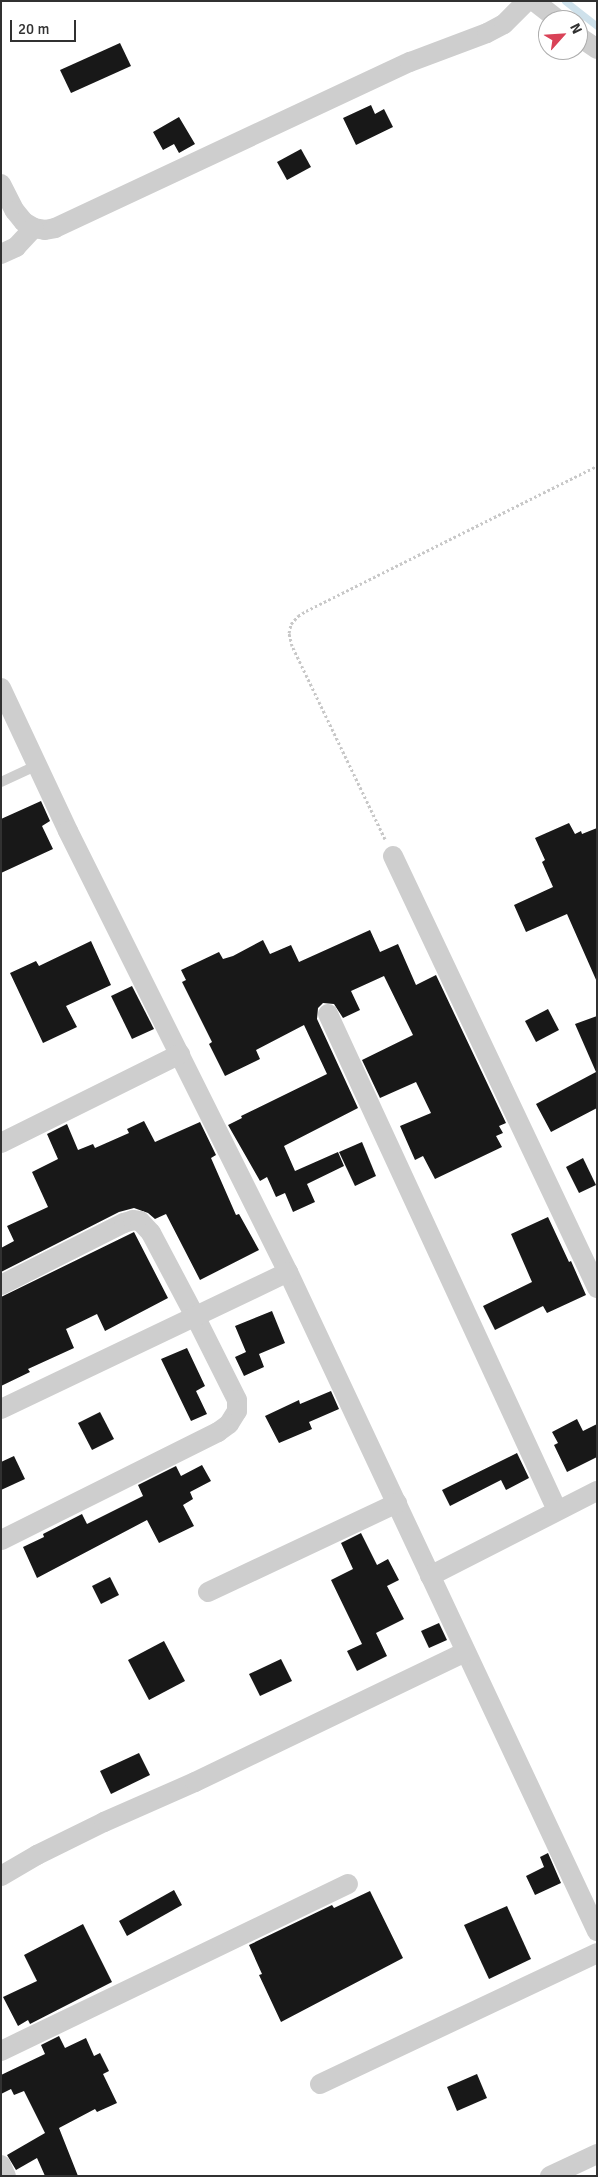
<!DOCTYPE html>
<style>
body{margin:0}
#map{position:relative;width:598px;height:2177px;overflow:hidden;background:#fff;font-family:Signika,sans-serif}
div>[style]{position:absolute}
.stream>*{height:7px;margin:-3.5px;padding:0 3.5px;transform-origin:3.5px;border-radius:3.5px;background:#cee1eb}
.building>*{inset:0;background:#181818}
.path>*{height:3px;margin-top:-1.5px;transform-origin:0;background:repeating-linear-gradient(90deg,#c8c8c8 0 2.5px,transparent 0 5px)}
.service>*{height:10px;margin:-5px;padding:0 5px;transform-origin:5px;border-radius:5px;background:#cecece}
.minor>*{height:20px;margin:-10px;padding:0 10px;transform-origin:10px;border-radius:10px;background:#cecece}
span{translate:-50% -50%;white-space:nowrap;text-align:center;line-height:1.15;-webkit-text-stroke:5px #fff;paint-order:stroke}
.frame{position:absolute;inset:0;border:2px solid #313131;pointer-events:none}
.north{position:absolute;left:538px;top:10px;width:50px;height:50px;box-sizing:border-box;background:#fff;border:1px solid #adadad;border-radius:50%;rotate:64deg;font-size:14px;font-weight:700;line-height:20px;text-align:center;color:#313131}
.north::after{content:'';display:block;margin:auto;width:18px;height:22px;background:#d94257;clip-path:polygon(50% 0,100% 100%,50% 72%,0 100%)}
.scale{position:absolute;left:10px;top:20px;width:66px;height:22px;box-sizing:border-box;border:2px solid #313131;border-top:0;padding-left:6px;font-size:15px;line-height:18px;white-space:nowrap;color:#313131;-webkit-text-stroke:4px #fff;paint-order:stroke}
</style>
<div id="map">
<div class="stream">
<i style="left:565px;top:1px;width:41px;rotate:38deg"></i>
</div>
<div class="building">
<i style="clip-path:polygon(120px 43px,131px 66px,71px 93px,60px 70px)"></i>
<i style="clip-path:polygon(371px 105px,375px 114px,384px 109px,393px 127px,356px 145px,343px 118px)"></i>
<i style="clip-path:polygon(179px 117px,195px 144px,179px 153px,174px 144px,163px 150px,153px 132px)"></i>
<i style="clip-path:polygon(301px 149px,311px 167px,287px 180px,277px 162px)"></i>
<i style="clip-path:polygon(41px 801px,50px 821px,42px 826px,53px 849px,1px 873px,1px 819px)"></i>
<i style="clip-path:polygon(569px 823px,575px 834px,581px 831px,582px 834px,597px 828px,597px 982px,567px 914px,526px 932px,514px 905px,553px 887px,542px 862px,545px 860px,535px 838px)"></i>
<i style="clip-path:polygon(370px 930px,380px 952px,398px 944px,416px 985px,436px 975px,506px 1123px,499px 1126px,503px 1133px,496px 1136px,502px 1147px,435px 1179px,423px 1156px,415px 1160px,400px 1126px,431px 1113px,416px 1082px,380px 1098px,362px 1060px,413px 1035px,384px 976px,351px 991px,360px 1010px,343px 1018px,334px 1004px,323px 1003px,318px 1008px,317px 1019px,358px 1108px,284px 1146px,295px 1171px,338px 1152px,344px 1166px,307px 1184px,315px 1202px,293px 1212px,285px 1193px,276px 1197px,267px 1177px,260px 1181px,228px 1125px,242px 1118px,241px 1116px,327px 1074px,304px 1025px,256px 1050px,260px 1059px,225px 1076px,209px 1044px,212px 1042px,182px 982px,186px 980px,181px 970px,219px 952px,223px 959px,233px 956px,263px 940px,270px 954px,291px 945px,299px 962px)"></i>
<i style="clip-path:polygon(91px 941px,111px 985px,66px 1006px,77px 1027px,43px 1043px,10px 973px,36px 961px,39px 966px)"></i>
<i style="clip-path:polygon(132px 986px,154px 1029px,132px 1039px,111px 996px)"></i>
<i style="clip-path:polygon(548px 1009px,559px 1030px,536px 1042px,525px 1021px)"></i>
<i style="clip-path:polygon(597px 1016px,597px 1108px,551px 1132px,536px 1104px,596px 1072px,575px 1024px)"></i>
<i style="clip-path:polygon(144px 1121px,155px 1142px,200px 1122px,216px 1155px,211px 1158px,236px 1215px,239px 1214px,259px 1250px,200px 1280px,166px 1214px,155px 1219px,148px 1213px,134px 1208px,119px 1212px,1px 1272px,1px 1248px,14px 1241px,7px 1226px,48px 1207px,32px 1172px,58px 1159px,47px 1134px,67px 1124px,78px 1150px,93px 1144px,95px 1148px,129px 1133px,127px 1129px)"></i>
<i style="clip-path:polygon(362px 1142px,376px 1176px,355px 1186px,339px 1152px)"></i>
<i style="clip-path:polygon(583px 1158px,596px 1185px,579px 1193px,566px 1167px)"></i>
<i style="clip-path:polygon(548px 1217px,569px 1262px,571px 1261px,586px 1295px,547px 1313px,543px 1306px,495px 1330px,483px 1306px,532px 1282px,511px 1234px)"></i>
<i style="clip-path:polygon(134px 1232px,168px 1298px,105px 1331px,97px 1314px,66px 1329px,74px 1348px,28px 1369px,30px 1372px,1px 1386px,1px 1297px)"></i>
<i style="clip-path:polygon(272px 1311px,285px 1343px,259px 1354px,264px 1367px,244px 1376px,235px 1357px,246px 1352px,235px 1326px)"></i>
<i style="clip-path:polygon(187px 1348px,205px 1386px,196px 1391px,207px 1414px,191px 1421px,161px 1359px)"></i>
<i style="clip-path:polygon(331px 1391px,339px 1409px,309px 1422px,312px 1429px,279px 1443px,265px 1416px,299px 1400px,300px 1404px)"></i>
<i style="clip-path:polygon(100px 1412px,114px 1439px,92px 1450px,78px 1423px)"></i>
<i style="clip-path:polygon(577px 1419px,583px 1431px,597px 1424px,597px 1457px,567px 1472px,554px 1445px,558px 1443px,552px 1432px)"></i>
<i style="clip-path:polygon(517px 1453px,529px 1478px,506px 1490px,501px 1480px,450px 1506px,442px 1490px)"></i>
<i style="clip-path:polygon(14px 1456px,25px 1479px,1px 1490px,1px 1462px)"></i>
<i style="clip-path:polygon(202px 1465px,211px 1481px,190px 1492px,193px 1499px,183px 1505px,194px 1526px,159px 1543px,147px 1520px,37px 1578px,23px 1547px,44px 1537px,43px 1534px,82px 1514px,87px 1524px,143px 1496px,138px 1485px,176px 1466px,181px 1476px)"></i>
<i style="clip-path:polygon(361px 1533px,377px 1565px,388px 1559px,399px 1580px,387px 1586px,404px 1619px,376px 1633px,387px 1656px,357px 1671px,347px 1651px,362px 1644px,331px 1580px,353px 1569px,341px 1543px)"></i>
<i style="clip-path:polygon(110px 1577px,119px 1595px,101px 1604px,92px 1586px)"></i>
<i style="clip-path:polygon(439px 1623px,447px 1640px,429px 1648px,421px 1631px)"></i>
<i style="clip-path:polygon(164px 1641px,185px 1681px,149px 1700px,128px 1660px)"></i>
<i style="clip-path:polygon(281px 1659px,292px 1681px,260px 1696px,249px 1674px)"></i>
<i style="clip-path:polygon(139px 1753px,150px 1775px,111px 1794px,100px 1771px)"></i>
<i style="clip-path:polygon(548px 1853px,561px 1883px,535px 1895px,526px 1876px,544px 1867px,540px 1857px)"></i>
<i style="clip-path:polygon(174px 1890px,182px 1905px,127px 1936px,119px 1921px)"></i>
<i style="clip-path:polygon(370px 1891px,403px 1958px,281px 2022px,259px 1975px,262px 1974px,249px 1945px,332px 1905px,334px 1908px)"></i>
<i style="clip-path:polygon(507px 1906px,531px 1959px,489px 1979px,464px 1925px)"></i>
<i style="clip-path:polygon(83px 1924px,112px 1982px,30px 2024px,28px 2020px,18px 2026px,3px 1997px,37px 1981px,24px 1955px)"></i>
<i style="clip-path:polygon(59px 2036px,65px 2048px,86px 2038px,94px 2056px,100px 2053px,109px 2071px,103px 2074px,117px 2103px,97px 2112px,95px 2109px,59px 2128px,78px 2176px,45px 2176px,37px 2158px,16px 2170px,7px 2155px,45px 2133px,24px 2091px,14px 2095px,11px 2089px,1px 2094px,1px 2075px,45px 2054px,41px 2045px)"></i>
<i style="clip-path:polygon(477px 2074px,487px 2098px,457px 2111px,447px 2087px)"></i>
</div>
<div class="path">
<i style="left:385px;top:839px;width:214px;rotate:-115.7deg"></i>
<i style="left:292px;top:646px;width:13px;rotate:-103deg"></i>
<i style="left:289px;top:633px;width:9px;rotate:-77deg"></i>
<i style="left:291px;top:624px;width:11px;rotate:-49deg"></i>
<i style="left:298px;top:616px;width:9px;rotate:-32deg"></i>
<i style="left:306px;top:611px;width:325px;rotate:-26.5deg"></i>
</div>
<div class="service">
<i style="left:1px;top:782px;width:40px;rotate:-25deg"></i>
</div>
<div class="minor">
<i style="left:534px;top:1px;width:31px;rotate:38deg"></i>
<i style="left:578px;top:36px;width:23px;rotate:34deg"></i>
<i style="left:1px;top:184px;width:30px;rotate:63deg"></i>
<i style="left:15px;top:211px;width:14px;rotate:51deg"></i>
<i style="left:24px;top:222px;width:12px;rotate:31deg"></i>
<i style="left:34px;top:228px;width:11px;rotate:10deg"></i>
<i style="left:45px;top:230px;width:10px;rotate:-11deg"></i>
<i style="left:55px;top:228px;width:392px;rotate:-25.1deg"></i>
<i style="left:410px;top:62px;width:82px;rotate:-20.6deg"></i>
<i style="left:487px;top:33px;width:19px;rotate:-28deg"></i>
<i style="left:504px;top:24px;width:33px;rotate:-45deg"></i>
<i style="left:1px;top:254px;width:17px;rotate:-25deg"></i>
<i style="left:16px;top:247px;width:26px;rotate:-47deg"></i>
<i style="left:1px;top:688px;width:158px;rotate:64.9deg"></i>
<i style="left:68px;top:831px;width:493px;rotate:63.5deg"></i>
<i style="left:288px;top:1272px;width:728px;rotate:64.88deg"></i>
<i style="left:393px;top:856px;width:478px;rotate:64.7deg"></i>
<i style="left:328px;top:1014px;width:546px;rotate:65.22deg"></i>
<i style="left:1px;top:1143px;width:200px;rotate:-26.4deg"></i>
<i style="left:1px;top:1285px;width:138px;rotate:-26.8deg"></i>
<i style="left:124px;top:1223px;width:9px;rotate:-18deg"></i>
<i style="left:133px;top:1220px;width:7px;rotate:8deg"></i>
<i style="left:140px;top:1221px;width:16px;rotate:47deg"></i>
<i style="left:151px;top:1233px;width:94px;rotate:62.1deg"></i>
<i style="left:195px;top:1316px;width:94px;rotate:63.4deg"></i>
<i style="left:237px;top:1400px;width:11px;rotate:90deg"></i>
<i style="left:237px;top:1411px;width:15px;rotate:122deg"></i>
<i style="left:229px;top:1424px;width:14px;rotate:144deg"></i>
<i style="left:218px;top:1432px;width:242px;rotate:153.5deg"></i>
<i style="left:1px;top:1409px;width:318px;rotate:-25.5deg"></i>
<i style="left:430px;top:1576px;width:187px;rotate:-27deg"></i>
<i style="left:208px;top:1592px;width:209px;rotate:-25.2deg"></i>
<i style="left:1px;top:1876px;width:42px;rotate:-30.3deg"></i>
<i style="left:37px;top:1855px;width:75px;rotate:-26.2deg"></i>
<i style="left:104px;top:1822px;width:99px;rotate:-23.7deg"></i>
<i style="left:195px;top:1782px;width:300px;rotate:-25.7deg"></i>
<i style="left:1px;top:2051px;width:385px;rotate:-25.7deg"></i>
<i style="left:320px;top:2084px;width:306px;rotate:-25.3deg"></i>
<i style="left:1px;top:2165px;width:12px;rotate:66deg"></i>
<i style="left:550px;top:2176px;width:52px;rotate:-25.1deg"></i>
</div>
<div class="frame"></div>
<div class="north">N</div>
<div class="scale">20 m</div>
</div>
